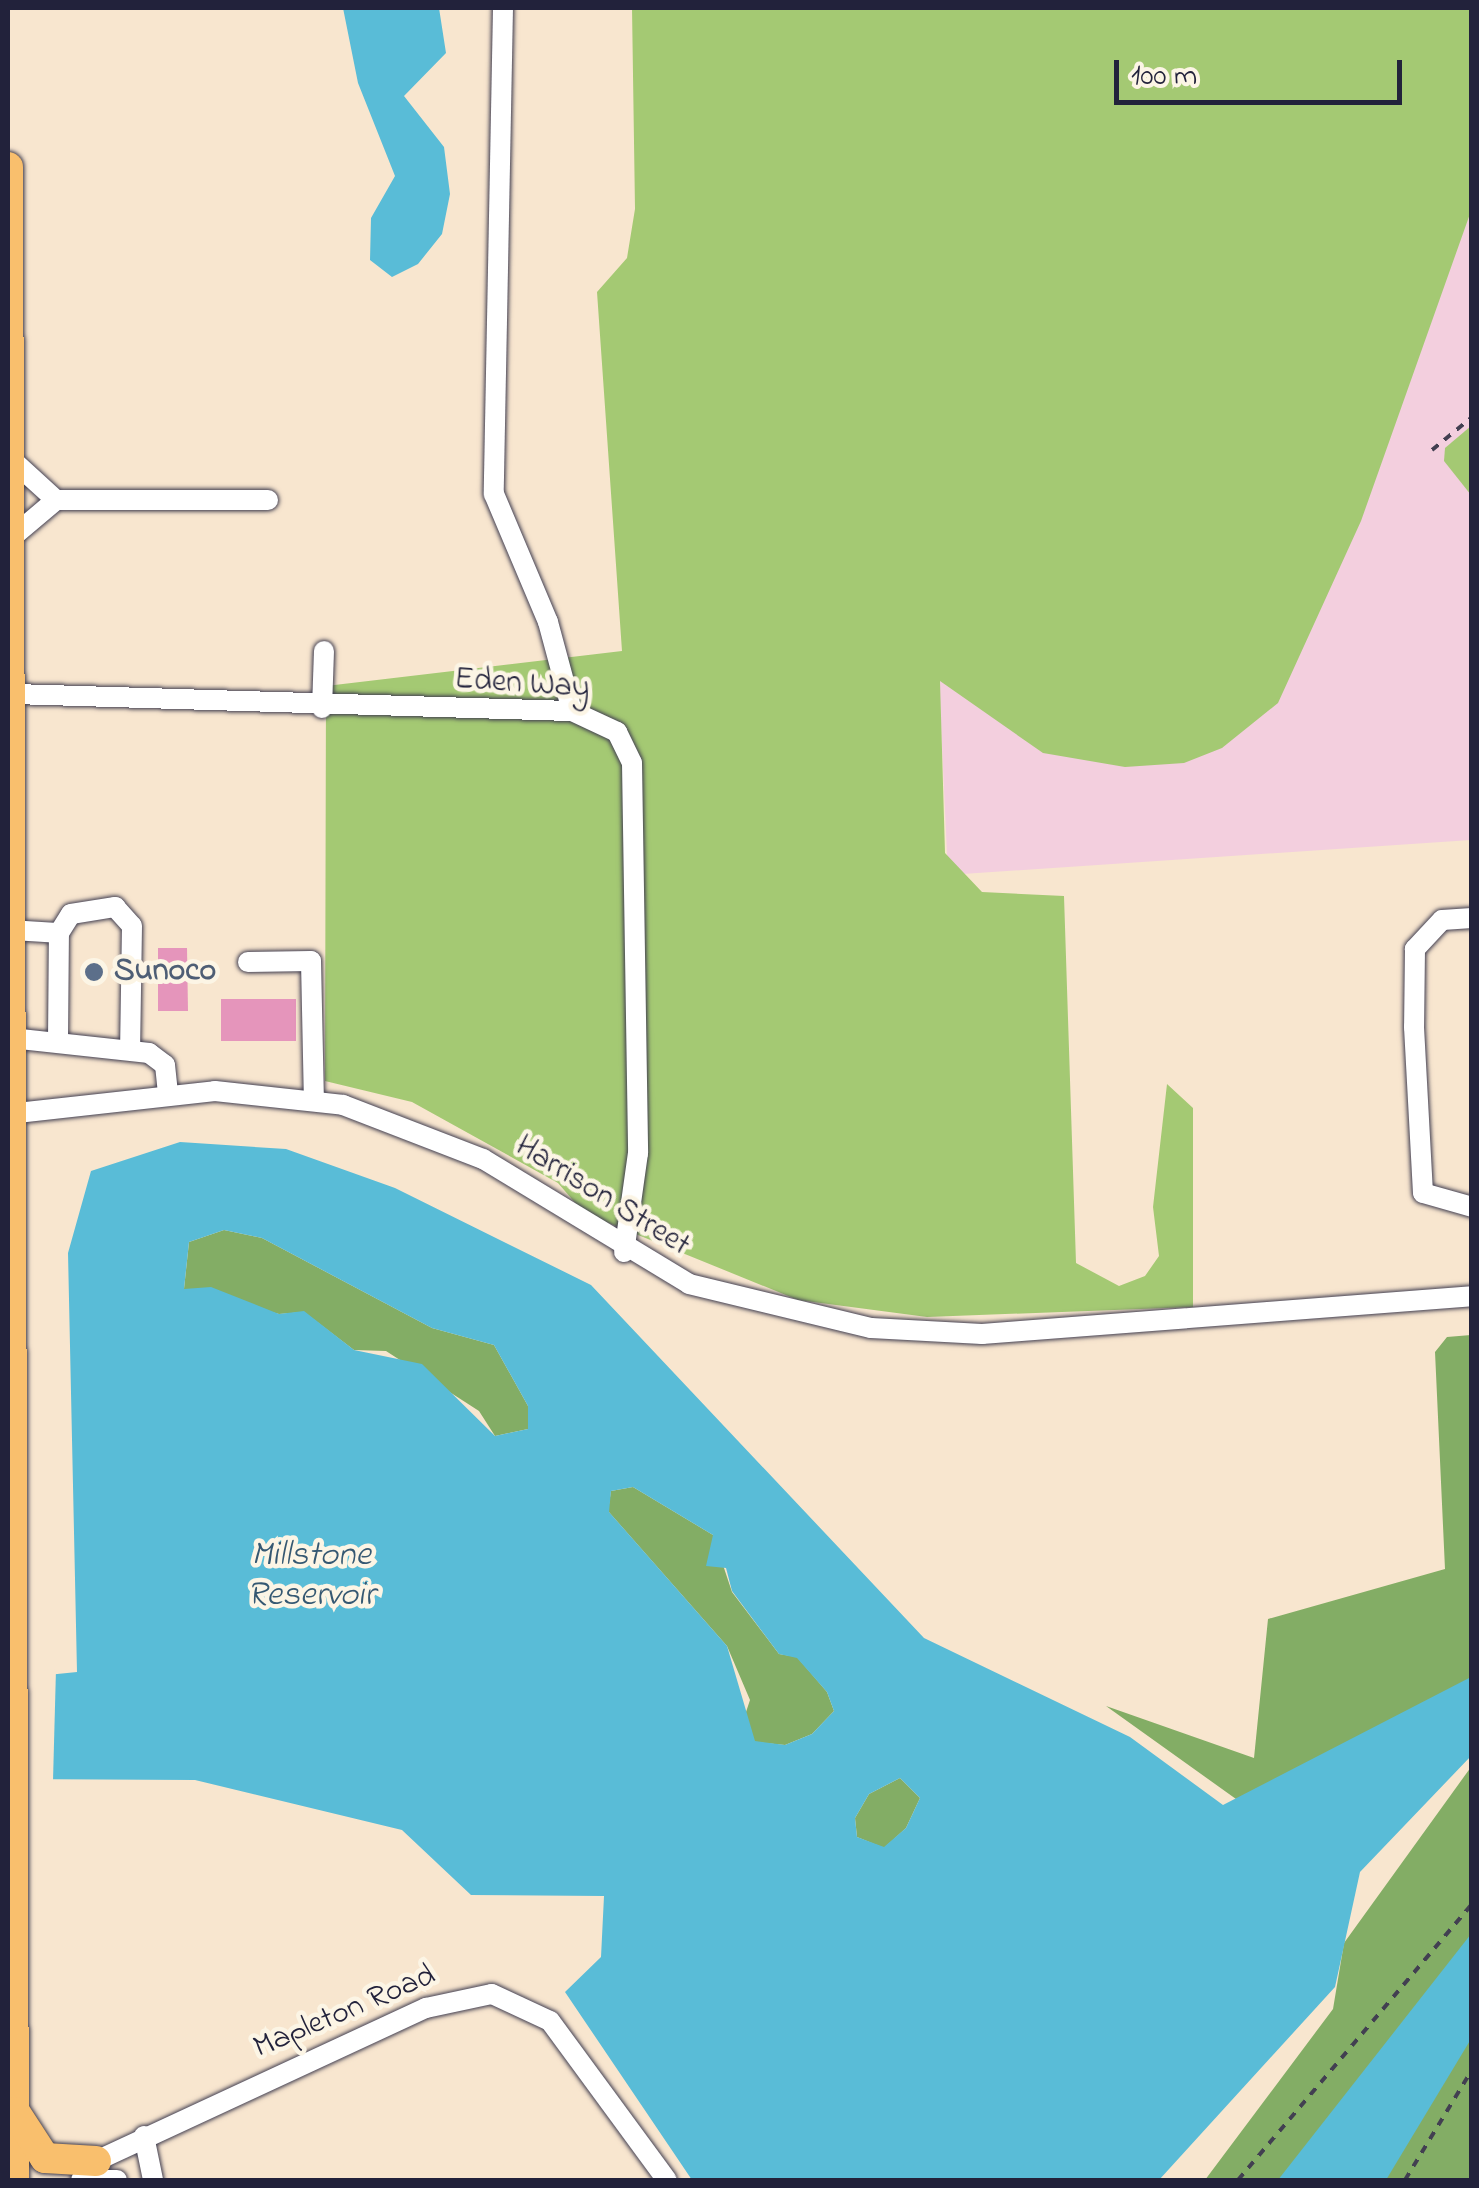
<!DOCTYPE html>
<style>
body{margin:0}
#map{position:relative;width:1479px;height:2188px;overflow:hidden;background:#f8e6cf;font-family:"Indie Flower",sans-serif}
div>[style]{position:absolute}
.built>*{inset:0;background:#f3cfde}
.green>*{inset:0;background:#a4c973}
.forest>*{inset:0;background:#83ad65}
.water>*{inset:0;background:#59bcd7}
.pier>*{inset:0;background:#f8e6cf}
.building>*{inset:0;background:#e595bb}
.path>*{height:4px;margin-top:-2px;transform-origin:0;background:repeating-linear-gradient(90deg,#423f51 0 8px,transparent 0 16px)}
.roads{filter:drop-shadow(0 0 2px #423f51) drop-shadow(0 0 2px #423f51)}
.minor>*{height:20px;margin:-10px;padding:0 10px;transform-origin:10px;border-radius:10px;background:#fff}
.highway>*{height:30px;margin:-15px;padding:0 15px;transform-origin:15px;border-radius:15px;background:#f9bf6d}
.dots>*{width:28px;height:28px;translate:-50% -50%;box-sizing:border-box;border:5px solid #fcf5e5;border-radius:50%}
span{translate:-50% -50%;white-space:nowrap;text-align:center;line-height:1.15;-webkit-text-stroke:9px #fcf5e5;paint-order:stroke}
.street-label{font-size:32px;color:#22223b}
.service-label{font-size:32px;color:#4e5e75;font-weight:700}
.left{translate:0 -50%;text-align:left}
.water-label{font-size:35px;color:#355872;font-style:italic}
.frame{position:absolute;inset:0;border:10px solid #22223b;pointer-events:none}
.scale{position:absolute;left:1114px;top:60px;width:288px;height:45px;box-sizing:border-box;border:5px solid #22223b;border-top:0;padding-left:12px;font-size:30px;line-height:35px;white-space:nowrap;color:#22223b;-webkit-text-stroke:8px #fcf5e5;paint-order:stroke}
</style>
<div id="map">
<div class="built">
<i style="clip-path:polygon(908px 8px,1471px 8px,1471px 840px,948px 875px)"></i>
</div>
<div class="green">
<i style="clip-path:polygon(632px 8px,1471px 8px,1471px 211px,1361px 521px,1278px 703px,1222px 748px,1184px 763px,1125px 767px,1043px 753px,940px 681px,945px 853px,982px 892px,1064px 896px,1076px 1263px,1119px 1286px,1145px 1276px,1159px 1256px,1153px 1207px,1167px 1084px,1193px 1108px,1193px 1307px,927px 1317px,798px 1300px,584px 1213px,558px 1183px,412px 1102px,325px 1081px,326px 686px,622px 651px,597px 292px,627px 258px,635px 209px)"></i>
<i style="clip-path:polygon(1471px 426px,1471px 495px,1444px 461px,1445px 448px)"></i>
</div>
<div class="forest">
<i style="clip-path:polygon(224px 1230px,262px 1238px,432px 1328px,494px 1345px,528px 1406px,528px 1429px,495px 1436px,479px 1411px,386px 1351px,354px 1350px,304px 1312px,279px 1314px,184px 1289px,189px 1242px)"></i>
<i style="clip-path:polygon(1471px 1335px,1471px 1706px,1236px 1799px,1106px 1706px,1254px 1758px,1268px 1619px,1445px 1569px,1435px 1352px,1447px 1337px)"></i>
<i style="clip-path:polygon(633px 1487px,713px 1535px,732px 1592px,779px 1654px,797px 1657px,827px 1692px,834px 1711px,812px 1734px,785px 1745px,755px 1742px,742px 1724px,750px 1700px,727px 1646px,608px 1511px,611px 1491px)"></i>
<i style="clip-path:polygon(1471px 1767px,1471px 2180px,1205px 2180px,1333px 2009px,1344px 1943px)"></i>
<i style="clip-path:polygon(900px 1778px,920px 1798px,906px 1828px,884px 1848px,857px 1837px,855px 1818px,869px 1794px)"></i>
</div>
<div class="water">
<i style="clip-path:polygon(343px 8px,439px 8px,446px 53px,404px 96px,444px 147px,450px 194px,442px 234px,418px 264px,392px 277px,370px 260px,371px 218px,395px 176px,358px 83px)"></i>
<i style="clip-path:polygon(evenodd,180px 1142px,286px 1149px,395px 1188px,591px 1285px,924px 1638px,1130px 1737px,1223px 1805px,1471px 1677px,1471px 1756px,1360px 1872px,1335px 1987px,1159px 2180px,692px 2180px,565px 1992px,601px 1957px,604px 1896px,471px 1895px,402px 1830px,195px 1780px,8px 1779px,8px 1679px,77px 1672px,68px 1253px,91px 1171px,180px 1142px,224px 1230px,262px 1238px,432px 1328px,494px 1345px,528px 1406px,528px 1429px,495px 1436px,422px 1364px,354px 1350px,304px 1311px,279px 1314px,211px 1287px,184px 1289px,189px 1242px,224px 1230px,180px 1142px,633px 1487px,713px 1535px,706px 1566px,726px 1568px,732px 1591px,779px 1654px,797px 1658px,827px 1692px,834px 1711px,812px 1734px,785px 1745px,755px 1741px,727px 1646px,609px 1512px,611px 1491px,633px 1487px,180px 1142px,900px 1778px,920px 1798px,906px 1828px,884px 1847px,857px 1837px,855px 1818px,869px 1794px,900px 1778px)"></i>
<i style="clip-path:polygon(1471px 1934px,1471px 2039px,1386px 2180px,1278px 2180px)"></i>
</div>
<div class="pier">
<i style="clip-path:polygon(56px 1669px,53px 1781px,8px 1784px,8px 1674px)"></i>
</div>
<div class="building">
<i style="clip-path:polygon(158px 948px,187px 948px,188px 1011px,158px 1011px)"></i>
<i style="clip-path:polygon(221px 999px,296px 999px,296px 1041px,221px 1041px)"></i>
</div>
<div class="path">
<i style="left:1432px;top:450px;width:52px;rotate:-39.5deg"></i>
<i style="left:1238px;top:2180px;width:362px;rotate:-49.7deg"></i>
<i style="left:1405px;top:2180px;width:129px;rotate:-58.7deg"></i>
</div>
<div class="roads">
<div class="minor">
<i style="left:503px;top:8px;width:486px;rotate:91.1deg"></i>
<i style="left:494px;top:494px;width:139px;rotate:67.1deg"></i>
<i style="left:548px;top:622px;width:92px;rotate:74.9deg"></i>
<i style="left:11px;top:459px;width:61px;rotate:42.3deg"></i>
<i style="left:56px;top:500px;width:59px;rotate:139.8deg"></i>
<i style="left:56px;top:500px;width:212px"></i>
<i style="left:14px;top:694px;width:558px;rotate:1.75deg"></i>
<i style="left:572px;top:711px;width:50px;rotate:25deg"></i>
<i style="left:617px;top:732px;width:34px;rotate:64deg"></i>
<i style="left:632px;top:763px;width:390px;rotate:89.1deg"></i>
<i style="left:638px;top:1153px;width:100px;rotate:98deg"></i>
<i style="left:322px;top:708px;width:57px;rotate:-88deg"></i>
<i style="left:1472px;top:918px;width:30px;rotate:176deg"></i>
<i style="left:1442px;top:920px;width:40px;rotate:133deg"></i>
<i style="left:1415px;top:949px;width:78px;rotate:90.7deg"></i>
<i style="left:1414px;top:1027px;width:166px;rotate:86.9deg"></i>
<i style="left:1423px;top:1193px;width:51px;rotate:15.9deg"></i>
<i style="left:11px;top:930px;width:48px;rotate:3.6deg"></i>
<i style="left:248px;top:962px;width:63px;rotate:-0.9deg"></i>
<i style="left:311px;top:961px;width:138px;rotate:88.8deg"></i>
<i style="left:11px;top:1038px;width:139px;rotate:6.2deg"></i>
<i style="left:149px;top:1053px;width:20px;rotate:37deg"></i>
<i style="left:165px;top:1065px;width:29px;rotate:84deg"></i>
<i style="left:58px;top:1041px;width:108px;rotate:-89.5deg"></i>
<i style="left:59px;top:933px;width:22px;rotate:-58deg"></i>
<i style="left:71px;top:914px;width:45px;rotate:-9deg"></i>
<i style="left:115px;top:907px;width:25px;rotate:48deg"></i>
<i style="left:132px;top:926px;width:122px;rotate:90.9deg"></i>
<i style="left:8px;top:1114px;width:208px;rotate:-6.3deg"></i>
<i style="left:215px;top:1091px;width:129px;rotate:6.2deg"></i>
<i style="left:343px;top:1105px;width:150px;rotate:21.1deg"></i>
<i style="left:483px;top:1159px;width:241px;rotate:31.2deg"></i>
<i style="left:689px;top:1284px;width:187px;rotate:13.6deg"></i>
<i style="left:871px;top:1328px;width:111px;rotate:3.1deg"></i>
<i style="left:982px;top:1334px;width:491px;rotate:-4.4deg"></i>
<i style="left:144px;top:2136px;width:45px;rotate:78.4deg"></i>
<i style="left:96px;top:2161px;width:364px;rotate:-24.9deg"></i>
<i style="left:426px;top:2008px;width:67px;rotate:-12deg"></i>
<i style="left:492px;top:1994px;width:64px;rotate:25deg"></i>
<i style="left:550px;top:2021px;width:197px;rotate:53.7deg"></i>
<i style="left:81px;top:2180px;width:36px"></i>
</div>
<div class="highway">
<i style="left:8px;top:167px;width:2013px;rotate:89.83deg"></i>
<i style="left:15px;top:2112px;width:55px;rotate:56.9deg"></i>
<i style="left:45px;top:2158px;width:51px;rotate:3.4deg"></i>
</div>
</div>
<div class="dots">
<i style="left:94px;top:972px;background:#5c6f8a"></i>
</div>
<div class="street-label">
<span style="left:522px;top:685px;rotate:4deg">Eden Way</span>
<span style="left:602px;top:1197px;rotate:32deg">Harrison Street</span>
<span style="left:345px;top:2013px;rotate:-23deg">Mapleton Road</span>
</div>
<div class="service-label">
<span class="left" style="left:114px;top:972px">Sunoco</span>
</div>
<div class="water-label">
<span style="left:311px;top:1576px">Millstone<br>Reservoir</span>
</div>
<div class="frame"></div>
<div class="scale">100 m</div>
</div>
